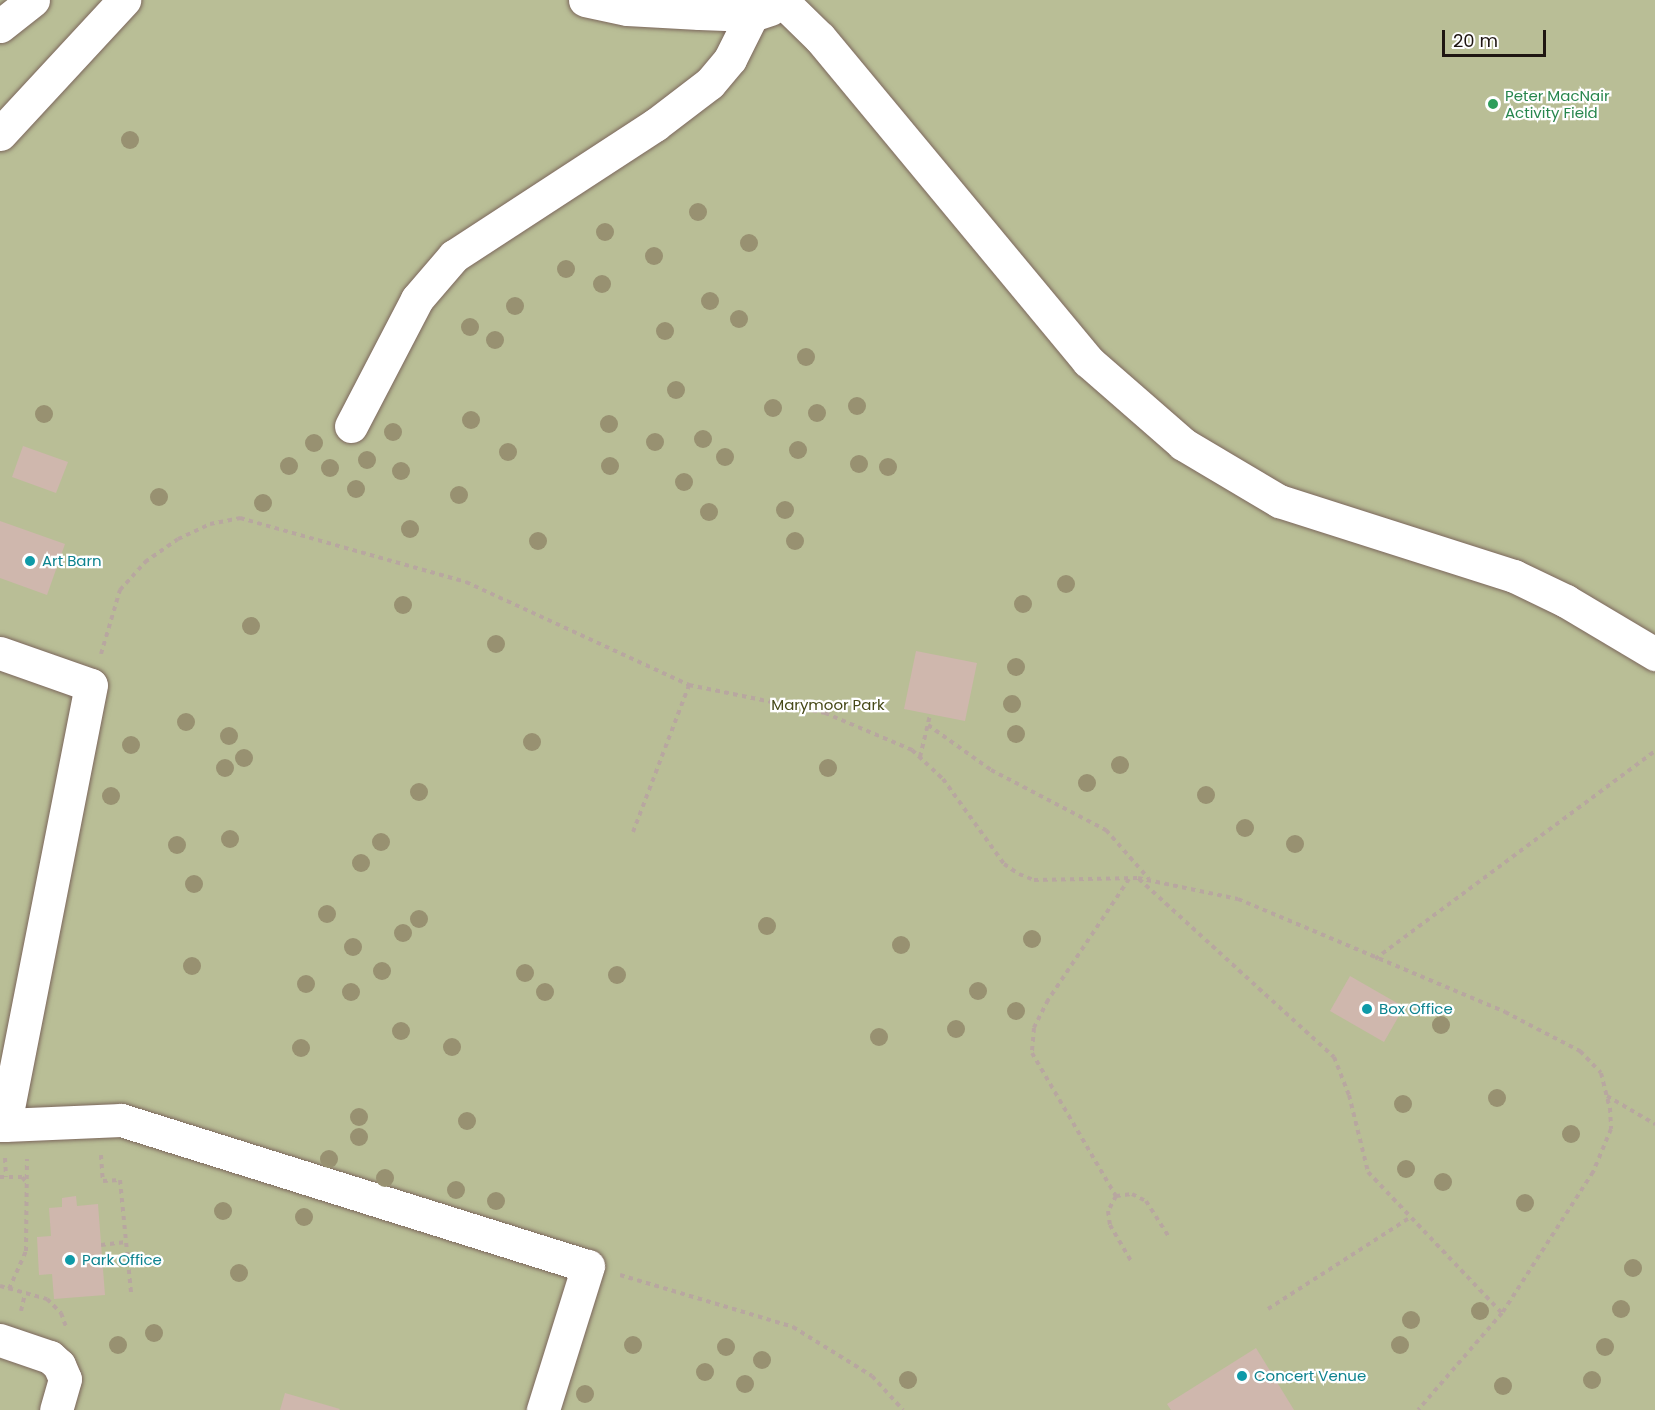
<!DOCTYPE html>
<style>
body{margin:0}
#map{position:relative;width:1655px;height:1410px;overflow:hidden;background:#fce8df;font-family:Poppins,sans-serif}
div>[style]{position:absolute}
.green>*{inset:0;background:#b9be96}
.building>*{inset:0;background:#cfb7ad}
.path>*{height:4px;margin-top:-2px;transform-origin:0;background:repeating-linear-gradient(90deg,#b8a7a0 0 4.5px,transparent 0 9px)}
.roads{filter:drop-shadow(0 0 2px #7b665c) drop-shadow(0 0 2px #7b665c)}
.minor>*{height:33px;margin:-16.5px;padding:0 16.5px;transform-origin:16.5px;border-radius:16.5px;background:#fff}
.trees>*{width:18px;height:18px;margin:-9px;border-radius:50%;background:#989171}
.dots>*{width:16px;height:16px;translate:-50% -50%;box-sizing:border-box;border:3px solid #fff;border-radius:50%}
span{translate:-50% -50%;white-space:nowrap;text-align:center;line-height:1.15;-webkit-text-stroke:4.5px #fff;paint-order:stroke}
.leisure-label{font-size:15px;color:#27864d}
.left{translate:0 -50%;text-align:left}
.culture-label{font-size:15px;color:#0d838f}
.park-label{font-size:15px;color:#464917}
.scale{position:absolute;left:1442px;top:30px;width:104px;height:27px;box-sizing:border-box;border:3px solid #1f1612;border-top:0;padding-left:8px;font-size:18px;line-height:21px;white-space:nowrap;color:#1f1612;-webkit-text-stroke:4px #fff;paint-order:stroke}
</style>
<div id="map">
<div class="green">
<i style="clip-path:polygon(0 0,1655px 0,1655px 1410px,0 1410px)"></i>
</div>
<div class="building">
<i style="clip-path:polygon(23px 446px,68px 462px,56px 493px,12px 477px)"></i>
<i style="clip-path:polygon(0 521px,65px 544px,47px 595px,0 578px)"></i>
<i style="clip-path:polygon(916px 651px,977px 663px,965px 721px,904px 709px)"></i>
<i style="clip-path:polygon(1350px 976px,1404px 1007px,1384px 1042px,1330px 1011px)"></i>
<i style="clip-path:polygon(76px 1196px,77px 1206px,98px 1204px,105px 1295px,54px 1299px,52px 1274px,39px 1275px,37px 1237px,51px 1236px,49px 1208px,62px 1207px,62px 1198px)"></i>
<i style="clip-path:polygon(1256px 1348px,1294px 1410px,1171px 1410px,1167px 1404px)"></i>
<i style="clip-path:polygon(285px 1393px,340px 1409px,339px 1410px,280px 1410px)"></i>
</div>
<div class="path">
<i style="left:101px;top:654px;width:67px;rotate:-73.5deg"></i>
<i style="left:120px;top:590px;width:38px;rotate:-48deg"></i>
<i style="left:145px;top:562px;width:40px;rotate:-34.9deg"></i>
<i style="left:178px;top:539px;width:35px;rotate:-25deg"></i>
<i style="left:210px;top:524px;width:31px;rotate:-11deg"></i>
<i style="left:240px;top:518px;width:235px;rotate:15.8deg"></i>
<i style="left:466px;top:582px;width:246px;rotate:24.8deg"></i>
<i style="left:689px;top:685px;width:139px;rotate:11.6deg"></i>
<i style="left:825px;top:713px;width:95px;rotate:23deg"></i>
<i style="left:912px;top:750px;width:42px;rotate:43.1deg"></i>
<i style="left:943px;top:779px;width:105px;rotate:54.3deg"></i>
<i style="left:1004px;top:864px;width:18px;rotate:34deg"></i>
<i style="left:1019px;top:874px;width:16px;rotate:22deg"></i>
<i style="left:1034px;top:880px;width:104px;rotate:-1.1deg"></i>
<i style="left:1138px;top:878px;width:102px;rotate:11.9deg"></i>
<i style="left:1238px;top:899px;width:290px;rotate:22.9deg"></i>
<i style="left:1505px;top:1012px;width:85px;rotate:27.5deg"></i>
<i style="left:1580px;top:1051px;width:30px;rotate:46deg"></i>
<i style="left:1601px;top:1073px;width:36px;rotate:76deg"></i>
<i style="left:1610px;top:1108px;width:21px;rotate:87deg"></i>
<i style="left:1611px;top:1129px;width:47px;rotate:112.7deg"></i>
<i style="left:1593px;top:1172px;width:168px;rotate:122.8deg"></i>
<i style="left:1502px;top:1313px;width:128px;rotate:130.9deg"></i>
<i style="left:928px;top:725px;width:77px;rotate:35.5deg"></i>
<i style="left:991px;top:770px;width:130px;rotate:27.6deg"></i>
<i style="left:1106px;top:830px;width:65px;rotate:48.7deg"></i>
<i style="left:920px;top:757px;width:43px;rotate:-76.6deg"></i>
<i style="left:633px;top:832px;width:157px;rotate:-69.1deg"></i>
<i style="left:1129px;top:879px;width:146px;rotate:123.8deg"></i>
<i style="left:1048px;top:1000px;width:31px;rotate:117deg"></i>
<i style="left:1034px;top:1028px;width:25px;rotate:95deg"></i>
<i style="left:1032px;top:1053px;width:166px;rotate:59.6deg"></i>
<i style="left:1116px;top:1196px;width:17px;rotate:118deg"></i>
<i style="left:1108px;top:1211px;width:14px;rotate:82deg"></i>
<i style="left:1110px;top:1225px;width:42px;rotate:59.7deg"></i>
<i style="left:1139px;top:879px;width:264px;rotate:42.4deg"></i>
<i style="left:1334px;top:1057px;width:41px;rotate:68.5deg"></i>
<i style="left:1349px;top:1095px;width:79px;rotate:76.1deg"></i>
<i style="left:1368px;top:1172px;width:195px;rotate:46.5deg"></i>
<i style="left:1375px;top:959px;width:349px;rotate:-36.6deg"></i>
<i style="left:1607px;top:1096px;width:56px;rotate:30.3deg"></i>
<i style="left:101px;top:1155px;width:26px;rotate:86deg"></i>
<i style="left:103px;top:1181px;width:17px;rotate:-3deg"></i>
<i style="left:120px;top:1180px;width:114px;rotate:84.4deg"></i>
<i style="left:5px;top:1158px;width:19px;rotate:87deg"></i>
<i style="left:0;top:1177px;width:22px"></i>
<i style="left:22px;top:1177px;width:6px;rotate:51deg"></i>
<i style="left:1116px;top:1196px;width:16px;rotate:-7deg"></i>
<i style="left:1132px;top:1194px;width:16px;rotate:27deg"></i>
<i style="left:1146px;top:1201px;width:43px;rotate:57.4deg"></i>
<i style="left:101px;top:1245px;width:25px;rotate:-7deg"></i>
<i style="left:620px;top:1275px;width:181px;rotate:16.7deg"></i>
<i style="left:793px;top:1327px;width:93px;rotate:31.8deg"></i>
<i style="left:872px;top:1376px;width:46px;rotate:47.6deg"></i>
<i style="left:0;top:1286px;width:49px;rotate:15.5deg"></i>
<i style="left:47px;top:1299px;width:20px;rotate:45deg"></i>
<i style="left:61px;top:1313px;width:15px;rotate:70deg"></i>
<i style="left:9px;top:1289px;width:42px;rotate:-65.9deg"></i>
<i style="left:26px;top:1251px;width:92px;rotate:-89.4deg"></i>
<i style="left:1268px;top:1309px;width:170px;rotate:-32.8deg"></i>
<i style="left:21px;top:1311px;width:17px;rotate:-77deg"></i>
</div>
<div class="roads">
<div class="minor">
<i style="left:585px;top:0;width:43px;rotate:12.1deg"></i>
<i style="left:627px;top:9px;width:72px;rotate:3.2deg"></i>
<i style="left:699px;top:13px;width:53px;rotate:2.2deg"></i>
<i style="left:752px;top:15px;width:19px;rotate:-18deg"></i>
<i style="left:781px;top:0;width:54px;rotate:44.3deg"></i>
<i style="left:820px;top:38px;width:420px;rotate:50.3deg"></i>
<i style="left:1088px;top:361px;width:126px;rotate:41.1deg"></i>
<i style="left:1183px;top:444px;width:112px;rotate:30.7deg"></i>
<i style="left:1279px;top:501px;width:247px;rotate:17.7deg"></i>
<i style="left:1514px;top:576px;width:58px;rotate:25.7deg"></i>
<i style="left:1566px;top:601px;width:104px;rotate:30.8deg"></i>
<i style="left:0;top:26px;width:42px;rotate:-38.2deg"></i>
<i style="left:0;top:134px;width:183px;rotate:-47.2deg"></i>
<i style="left:351px;top:426px;width:143px;rotate:-62.5deg"></i>
<i style="left:417px;top:299px;width:57px;rotate:-49.3deg"></i>
<i style="left:454px;top:256px;width:240px;rotate:-33.1deg"></i>
<i style="left:655px;top:125px;width:69px;rotate:-37.4deg"></i>
<i style="left:710px;top:83px;width:31px;rotate:-50deg"></i>
<i style="left:730px;top:59px;width:49px;rotate:-63.4deg"></i>
<i style="left:0;top:653px;width:96px;rotate:19.4deg"></i>
<i style="left:91px;top:685px;width:448px;rotate:101.1deg"></i>
<i style="left:5px;top:1125px;width:5px;rotate:180deg"></i>
<i style="left:5px;top:1125px;width:116px;rotate:-2.5deg"></i>
<i style="left:121px;top:1120px;width:489px;rotate:17.4deg"></i>
<i style="left:588px;top:1266px;width:151px;rotate:107.4deg"></i>
<i style="left:0;top:1340px;width:53px;rotate:18.8deg"></i>
<i style="left:50px;top:1357px;width:12px;rotate:42deg"></i>
<i style="left:59px;top:1365px;width:15px;rotate:67deg"></i>
<i style="left:65px;top:1379px;width:32px;rotate:106deg"></i>
</div>
</div>
<div class="trees">
<i style="left:130px;top:140px"></i>
<i style="left:698px;top:212px"></i>
<i style="left:605px;top:232px"></i>
<i style="left:749px;top:243px"></i>
<i style="left:654px;top:256px"></i>
<i style="left:566px;top:269px"></i>
<i style="left:602px;top:284px"></i>
<i style="left:710px;top:301px"></i>
<i style="left:515px;top:306px"></i>
<i style="left:739px;top:319px"></i>
<i style="left:470px;top:327px"></i>
<i style="left:665px;top:331px"></i>
<i style="left:495px;top:340px"></i>
<i style="left:806px;top:357px"></i>
<i style="left:676px;top:390px"></i>
<i style="left:857px;top:406px"></i>
<i style="left:773px;top:408px"></i>
<i style="left:817px;top:413px"></i>
<i style="left:44px;top:414px"></i>
<i style="left:471px;top:420px"></i>
<i style="left:609px;top:424px"></i>
<i style="left:393px;top:432px"></i>
<i style="left:703px;top:439px"></i>
<i style="left:655px;top:442px"></i>
<i style="left:314px;top:443px"></i>
<i style="left:798px;top:450px"></i>
<i style="left:508px;top:452px"></i>
<i style="left:725px;top:457px"></i>
<i style="left:367px;top:460px"></i>
<i style="left:859px;top:464px"></i>
<i style="left:289px;top:466px"></i>
<i style="left:610px;top:466px"></i>
<i style="left:888px;top:467px"></i>
<i style="left:330px;top:468px"></i>
<i style="left:401px;top:471px"></i>
<i style="left:684px;top:482px"></i>
<i style="left:356px;top:489px"></i>
<i style="left:459px;top:495px"></i>
<i style="left:159px;top:497px"></i>
<i style="left:263px;top:503px"></i>
<i style="left:785px;top:510px"></i>
<i style="left:709px;top:512px"></i>
<i style="left:410px;top:529px"></i>
<i style="left:538px;top:541px"></i>
<i style="left:795px;top:541px"></i>
<i style="left:1066px;top:584px"></i>
<i style="left:1023px;top:604px"></i>
<i style="left:403px;top:605px"></i>
<i style="left:251px;top:626px"></i>
<i style="left:496px;top:644px"></i>
<i style="left:1016px;top:667px"></i>
<i style="left:1012px;top:704px"></i>
<i style="left:186px;top:722px"></i>
<i style="left:1016px;top:734px"></i>
<i style="left:229px;top:736px"></i>
<i style="left:532px;top:742px"></i>
<i style="left:131px;top:745px"></i>
<i style="left:244px;top:758px"></i>
<i style="left:1120px;top:765px"></i>
<i style="left:225px;top:768px"></i>
<i style="left:828px;top:768px"></i>
<i style="left:1087px;top:783px"></i>
<i style="left:419px;top:792px"></i>
<i style="left:1206px;top:795px"></i>
<i style="left:111px;top:796px"></i>
<i style="left:1245px;top:828px"></i>
<i style="left:230px;top:839px"></i>
<i style="left:381px;top:842px"></i>
<i style="left:1295px;top:844px"></i>
<i style="left:177px;top:845px"></i>
<i style="left:361px;top:863px"></i>
<i style="left:194px;top:884px"></i>
<i style="left:327px;top:914px"></i>
<i style="left:419px;top:919px"></i>
<i style="left:767px;top:926px"></i>
<i style="left:403px;top:933px"></i>
<i style="left:1032px;top:939px"></i>
<i style="left:901px;top:945px"></i>
<i style="left:353px;top:947px"></i>
<i style="left:192px;top:966px"></i>
<i style="left:382px;top:971px"></i>
<i style="left:525px;top:973px"></i>
<i style="left:617px;top:975px"></i>
<i style="left:306px;top:984px"></i>
<i style="left:978px;top:991px"></i>
<i style="left:351px;top:992px"></i>
<i style="left:545px;top:992px"></i>
<i style="left:1016px;top:1011px"></i>
<i style="left:1441px;top:1025px"></i>
<i style="left:956px;top:1029px"></i>
<i style="left:401px;top:1031px"></i>
<i style="left:879px;top:1037px"></i>
<i style="left:452px;top:1047px"></i>
<i style="left:301px;top:1048px"></i>
<i style="left:1497px;top:1098px"></i>
<i style="left:1403px;top:1104px"></i>
<i style="left:359px;top:1117px"></i>
<i style="left:467px;top:1121px"></i>
<i style="left:1571px;top:1134px"></i>
<i style="left:359px;top:1137px"></i>
<i style="left:329px;top:1159px"></i>
<i style="left:1406px;top:1169px"></i>
<i style="left:385px;top:1178px"></i>
<i style="left:1443px;top:1182px"></i>
<i style="left:456px;top:1190px"></i>
<i style="left:496px;top:1201px"></i>
<i style="left:1525px;top:1203px"></i>
<i style="left:223px;top:1211px"></i>
<i style="left:304px;top:1217px"></i>
<i style="left:1633px;top:1268px"></i>
<i style="left:239px;top:1273px"></i>
<i style="left:1621px;top:1309px"></i>
<i style="left:1480px;top:1311px"></i>
<i style="left:1411px;top:1320px"></i>
<i style="left:154px;top:1333px"></i>
<i style="left:118px;top:1345px"></i>
<i style="left:633px;top:1345px"></i>
<i style="left:1400px;top:1345px"></i>
<i style="left:726px;top:1347px"></i>
<i style="left:1605px;top:1347px"></i>
<i style="left:762px;top:1360px"></i>
<i style="left:705px;top:1372px"></i>
<i style="left:908px;top:1380px"></i>
<i style="left:1592px;top:1380px"></i>
<i style="left:745px;top:1384px"></i>
<i style="left:1503px;top:1386px"></i>
<i style="left:585px;top:1394px"></i>
</div>
<div class="dots">
<i style="left:1493px;top:104px;background:#2e9e5b"></i>
<i style="left:30px;top:561px;background:#0f9aa8"></i>
<i style="left:1367px;top:1009px;background:#0f9aa8"></i>
<i style="left:70px;top:1260px;background:#0f9aa8"></i>
<i style="left:1242px;top:1376px;background:#0f9aa8"></i>
</div>
<div class="leisure-label">
<span class="left" style="left:1505px;top:104px">Peter MacNair<br>Activity Field</span>
</div>
<div class="culture-label">
<span class="left" style="left:42px;top:561px">Art Barn</span>
<span class="left" style="left:1379px;top:1009px">Box Office</span>
<span class="left" style="left:82px;top:1260px">Park Office</span>
<span class="left" style="left:1254px;top:1376px">Concert Venue</span>
</div>
<div class="park-label">
<span style="left:828px;top:705px">Marymoor Park</span>
</div>
<div class="scale">20 m</div>
</div>
